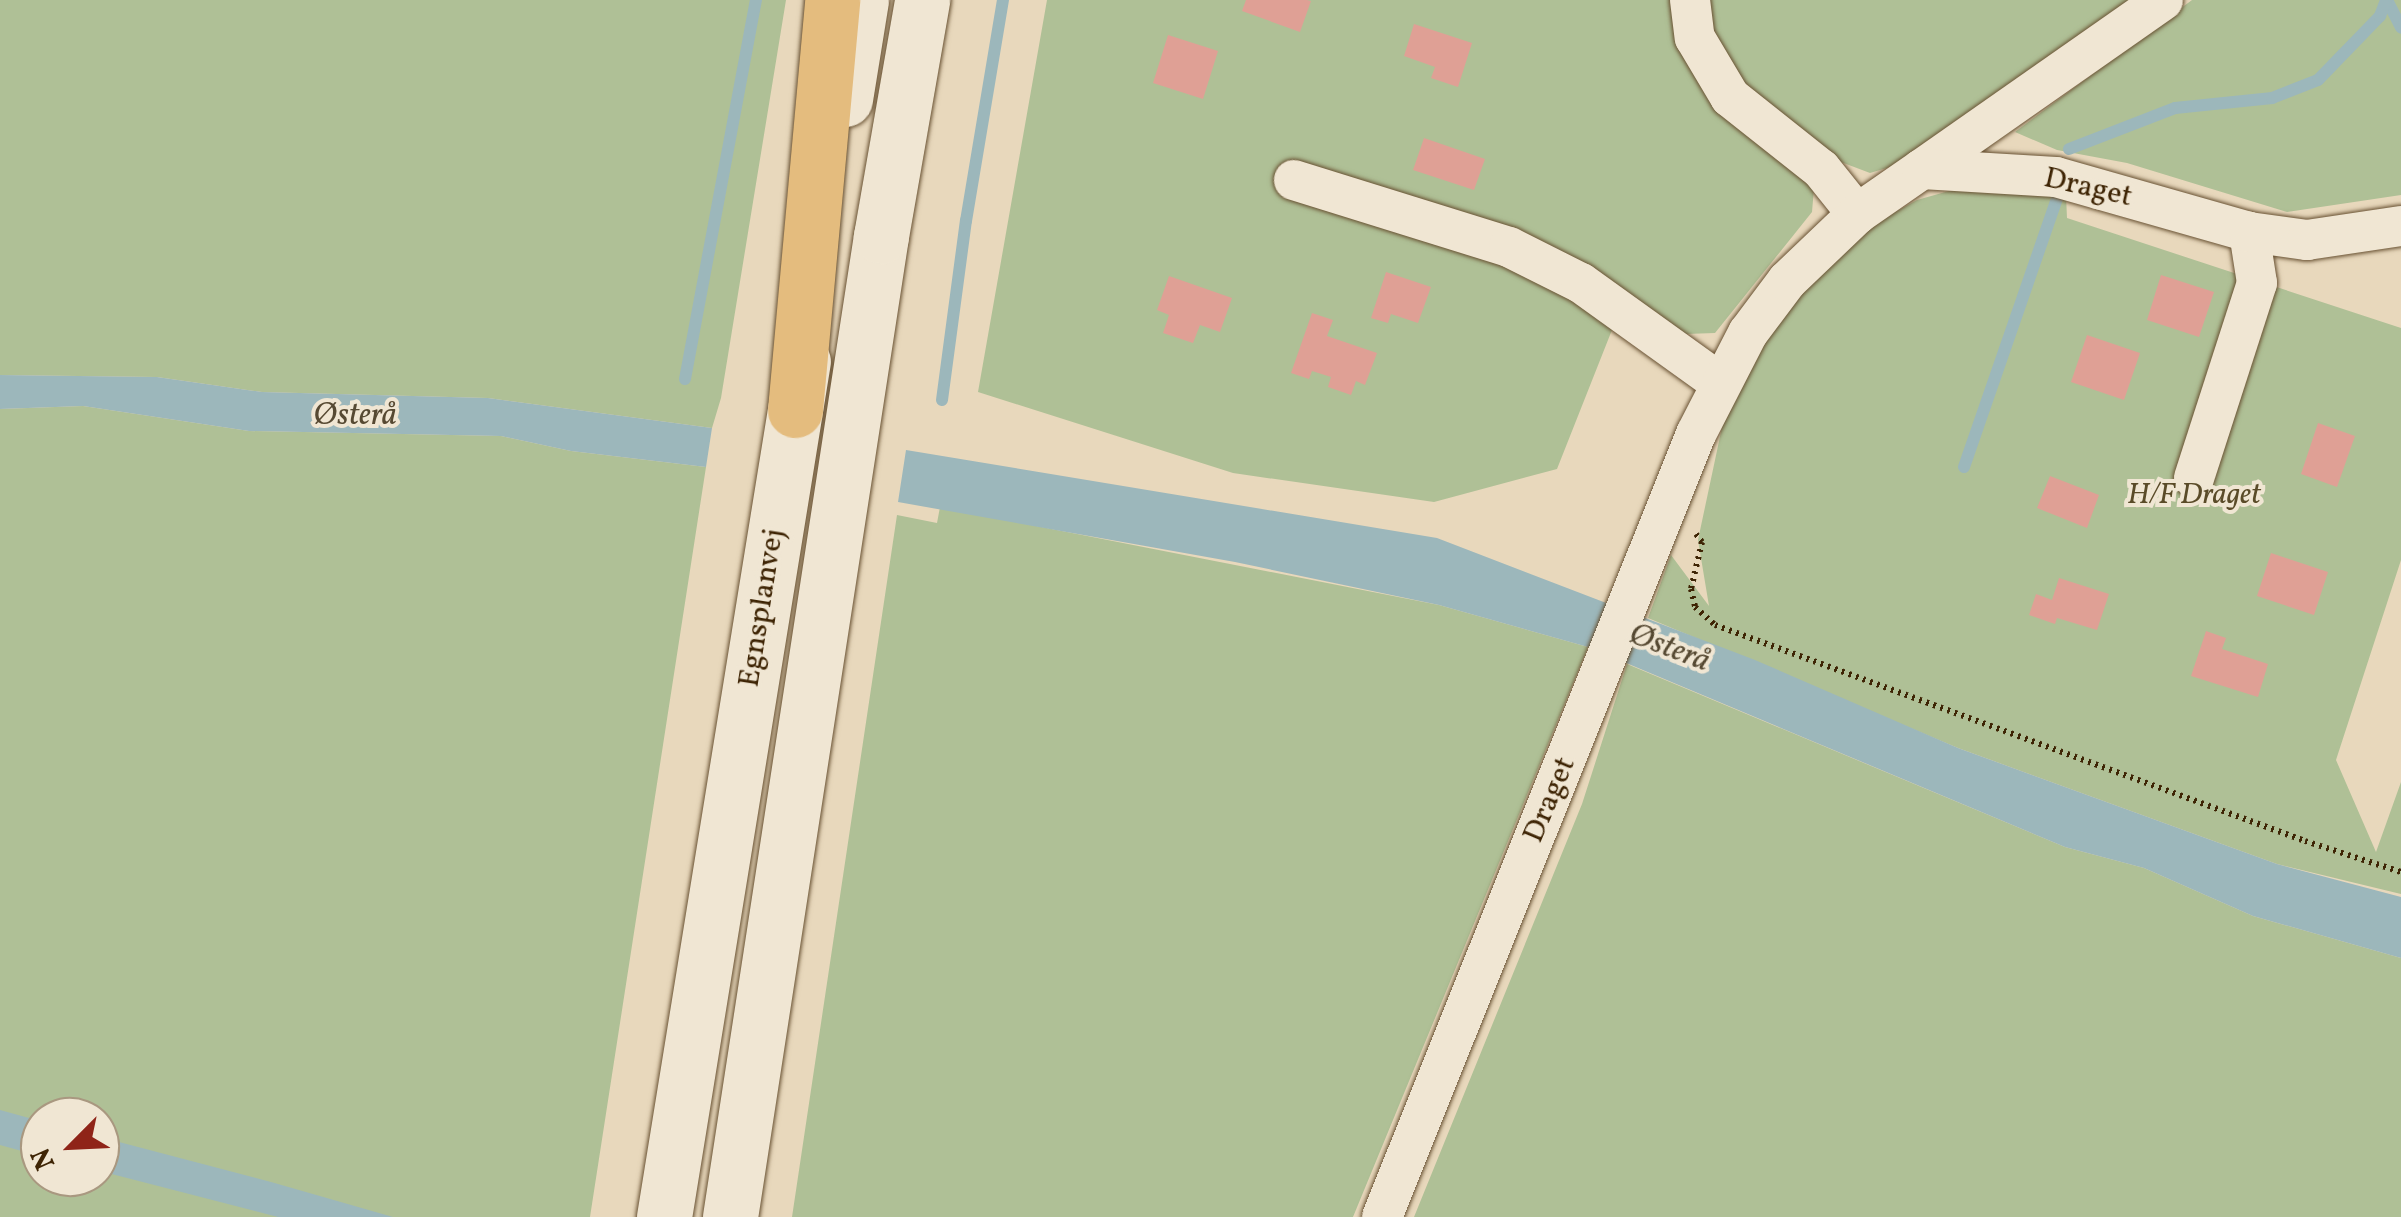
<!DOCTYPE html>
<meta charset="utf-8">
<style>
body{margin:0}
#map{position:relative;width:2401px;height:1217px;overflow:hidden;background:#e8d8bc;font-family:Vollkorn,serif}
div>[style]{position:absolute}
.green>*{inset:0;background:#afc096}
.water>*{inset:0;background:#9cb7bb}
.stream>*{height:12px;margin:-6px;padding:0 6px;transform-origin:6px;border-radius:6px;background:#9cb7bb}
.building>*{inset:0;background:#dfa095}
.path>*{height:6px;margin-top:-3px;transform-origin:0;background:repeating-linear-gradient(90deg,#3e2404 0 2.5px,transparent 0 7.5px)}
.roads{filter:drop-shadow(0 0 2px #685132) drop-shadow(0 0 2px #685132)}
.street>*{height:40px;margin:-20px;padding:0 20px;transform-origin:20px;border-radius:20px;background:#f0e6d3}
.secondary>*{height:55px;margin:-27.5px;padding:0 27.5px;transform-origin:27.5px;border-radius:27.5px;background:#f0e6d3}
.highway>*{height:55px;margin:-27.5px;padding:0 27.5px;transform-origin:27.5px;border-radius:27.5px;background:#e4bc7e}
span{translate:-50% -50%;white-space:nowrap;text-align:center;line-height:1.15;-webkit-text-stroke:8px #f0e6d3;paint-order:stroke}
.street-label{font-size:30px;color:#3e2404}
.park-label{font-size:30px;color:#5a4b28;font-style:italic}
.water-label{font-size:32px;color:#564932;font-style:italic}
.north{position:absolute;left:20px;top:1097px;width:100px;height:100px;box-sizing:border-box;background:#f0e6d3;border:2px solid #a99880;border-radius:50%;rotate:246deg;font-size:28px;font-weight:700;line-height:40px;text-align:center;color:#3e2404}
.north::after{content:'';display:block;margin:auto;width:35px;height:45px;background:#8f2418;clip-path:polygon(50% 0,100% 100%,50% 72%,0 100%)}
</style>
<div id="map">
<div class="green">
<i style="clip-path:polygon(0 0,786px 0,721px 398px,712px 428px,488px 398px,262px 392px,157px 377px,0 375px)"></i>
<i style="clip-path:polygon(1047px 0,2133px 0,1900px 164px,1870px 173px,1833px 159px,1814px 188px,1812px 212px,1715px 333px,1686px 334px,1627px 292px,1557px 469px,1434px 502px,1233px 473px,978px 392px)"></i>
<i style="clip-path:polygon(2192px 0,2401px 0,2401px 195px,2287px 212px,2127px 163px,2057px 150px,2015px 132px)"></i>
<i style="clip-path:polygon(1963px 187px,2066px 195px,2067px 218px,2401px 328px,2401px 560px,2336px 760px,2376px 852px,2401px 782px,2401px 894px,2277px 864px,1958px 748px,1648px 618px,1671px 555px,1709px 606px,1698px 540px,1725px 413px,1760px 344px,1810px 279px,1877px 222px,1917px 200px)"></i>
<i style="clip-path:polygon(evenodd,83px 406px,249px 431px,501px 436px,571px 451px,706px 467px,590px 1217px,0 1217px,0 409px,83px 406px,40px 1117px,100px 1117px,100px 1177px,40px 1177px,40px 1117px)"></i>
<i style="clip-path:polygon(940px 507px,1439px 605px,1588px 647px,1353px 1217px,792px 1217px,897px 515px,937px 523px)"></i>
<i style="clip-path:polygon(1627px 664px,2065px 847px,2144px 868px,2253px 916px,2401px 958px,2401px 1217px,1414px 1217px,1582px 804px)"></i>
</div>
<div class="water">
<i style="clip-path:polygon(0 375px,157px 377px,262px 392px,488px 398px,712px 428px,706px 467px,571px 451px,501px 436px,249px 431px,83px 406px,0 409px)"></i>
<i style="clip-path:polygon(906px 450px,1437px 538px,1755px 660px,1958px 748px,2277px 864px,2401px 897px,2401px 958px,2253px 916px,2144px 868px,2065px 847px,1588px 647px,1439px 605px,1235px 562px,898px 502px)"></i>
<i style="clip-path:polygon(0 1110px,40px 1121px,40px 1156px,0 1145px)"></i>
<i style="clip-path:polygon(100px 1137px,271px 1182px,393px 1217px,278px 1217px,100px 1171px)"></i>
</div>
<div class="stream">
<i style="left:2387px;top:0;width:31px;rotate:63deg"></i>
<i style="left:2069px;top:149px;width:114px;rotate:-21.1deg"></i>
<i style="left:2175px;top:108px;width:98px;rotate:-5.9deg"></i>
<i style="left:2272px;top:98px;width:49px;rotate:-21.4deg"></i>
<i style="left:2318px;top:80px;width:89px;rotate:-45.9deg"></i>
<i style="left:2380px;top:16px;width:17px;rotate:-69deg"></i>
<i style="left:685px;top:379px;width:386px;rotate:-79.4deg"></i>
<i style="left:942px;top:400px;width:181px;rotate:-82.4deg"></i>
<i style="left:966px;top:221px;width:224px;rotate:-80.5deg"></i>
<i style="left:1964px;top:467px;width:285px;rotate:-70.9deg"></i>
</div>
<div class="building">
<i style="clip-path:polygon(1246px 0,1307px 0,1311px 1px,1300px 32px,1242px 11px)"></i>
<i style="clip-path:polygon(1414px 24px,1472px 43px,1458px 87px,1431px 78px,1435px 67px,1404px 56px)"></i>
<i style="clip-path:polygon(1168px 35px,1218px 51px,1203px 99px,1153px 83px)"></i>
<i style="clip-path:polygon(1424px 138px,1485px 159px,1474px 190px,1413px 170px)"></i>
<i style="clip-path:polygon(1386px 272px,1431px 287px,1418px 323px,1391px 314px,1388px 323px,1371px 318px)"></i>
<i style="clip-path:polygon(2161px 275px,2214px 292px,2199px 337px,2147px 320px)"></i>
<i style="clip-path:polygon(1169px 276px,1232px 298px,1220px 332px,1200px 325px,1193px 343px,1163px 333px,1169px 315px,1157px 310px)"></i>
<i style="clip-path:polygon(1312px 313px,1333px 320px,1327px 336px,1377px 353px,1365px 385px,1356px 381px,1351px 395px,1328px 387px,1331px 377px,1312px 371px,1309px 379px,1291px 373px)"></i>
<i style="clip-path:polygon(2087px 335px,2140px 353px,2124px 400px,2071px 382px)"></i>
<i style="clip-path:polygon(2318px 423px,2355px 436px,2337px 487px,2301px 474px)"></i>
<i style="clip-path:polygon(2050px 476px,2099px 495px,2087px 528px,2037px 508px)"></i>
<i style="clip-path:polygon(2271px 553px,2328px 572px,2314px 615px,2257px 596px)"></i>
<i style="clip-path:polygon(2059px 578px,2109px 594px,2097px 630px,2057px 618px,2055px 624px,2029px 615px,2036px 594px,2052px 600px)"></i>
<i style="clip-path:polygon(2206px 631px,2226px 638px,2222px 649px,2268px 664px,2258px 697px,2191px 676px)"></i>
</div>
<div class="path">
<i style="left:1696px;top:534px;width:10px;rotate:53deg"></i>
<i style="left:1702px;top:542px;width:48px;rotate:103.2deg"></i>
<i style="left:1691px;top:589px;width:18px;rotate:77deg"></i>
<i style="left:1695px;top:607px;width:27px;rotate:42deg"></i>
<i style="left:1715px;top:625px;width:628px;rotate:20.11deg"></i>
<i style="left:2305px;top:841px;width:101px;rotate:17.9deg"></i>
</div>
<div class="roads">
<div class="street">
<i style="left:1690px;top:0;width:38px;rotate:83deg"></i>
<i style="left:1695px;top:38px;width:69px;rotate:59.3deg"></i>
<i style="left:1730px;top:97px;width:116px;rotate:38.4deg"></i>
<i style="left:1821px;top:169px;width:58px;rotate:51.3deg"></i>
<i style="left:1922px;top:169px;width:294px;rotate:-35deg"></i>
<i style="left:1294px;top:180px;width:225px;rotate:17.3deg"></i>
<i style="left:1509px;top:247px;width:80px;rotate:26.6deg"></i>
<i style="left:1581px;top:283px;width:171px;rotate:35.7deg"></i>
<i style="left:2194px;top:478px;width:205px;rotate:-72.1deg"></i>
<i style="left:2257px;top:283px;width:52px;rotate:-98.9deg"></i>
<i style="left:1382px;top:1217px;width:844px;rotate:-68.15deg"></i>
<i style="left:1696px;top:434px;width:114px;rotate:-62.8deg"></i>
<i style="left:1748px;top:333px;width:65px;rotate:-53.1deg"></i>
<i style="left:1787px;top:281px;width:97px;rotate:-43.7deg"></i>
<i style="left:1857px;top:214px;width:79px;rotate:-34.7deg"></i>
<i style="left:1922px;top:169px;width:134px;rotate:3.4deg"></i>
<i style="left:2056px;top:177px;width:201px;rotate:15.9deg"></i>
<i style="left:2249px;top:232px;width:59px;rotate:7.9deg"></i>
<i style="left:2307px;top:240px;width:95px;rotate:-8.5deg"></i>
</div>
<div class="secondary">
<i style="left:845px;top:99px;width:100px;rotate:-80.8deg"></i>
<i style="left:664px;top:1217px;width:867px;rotate:-80.78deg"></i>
<i style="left:730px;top:1217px;width:993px;rotate:-81.25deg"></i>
<i style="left:881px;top:236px;width:240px;rotate:-80.1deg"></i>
</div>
<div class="highway">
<i style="left:795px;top:410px;width:412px;rotate:-84.8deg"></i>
</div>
</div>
<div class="street-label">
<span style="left:2088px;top:188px;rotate:13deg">Draget</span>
<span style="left:762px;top:608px;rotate:-81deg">Egnsplanvej</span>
<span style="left:1550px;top:800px;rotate:-67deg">Draget</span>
</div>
<div class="park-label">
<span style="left:2194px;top:495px">H/F Draget</span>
</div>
<div class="water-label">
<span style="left:355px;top:416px">Østerå</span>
<span style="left:1669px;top:649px;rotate:21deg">Østerå</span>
</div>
<div class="north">N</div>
</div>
